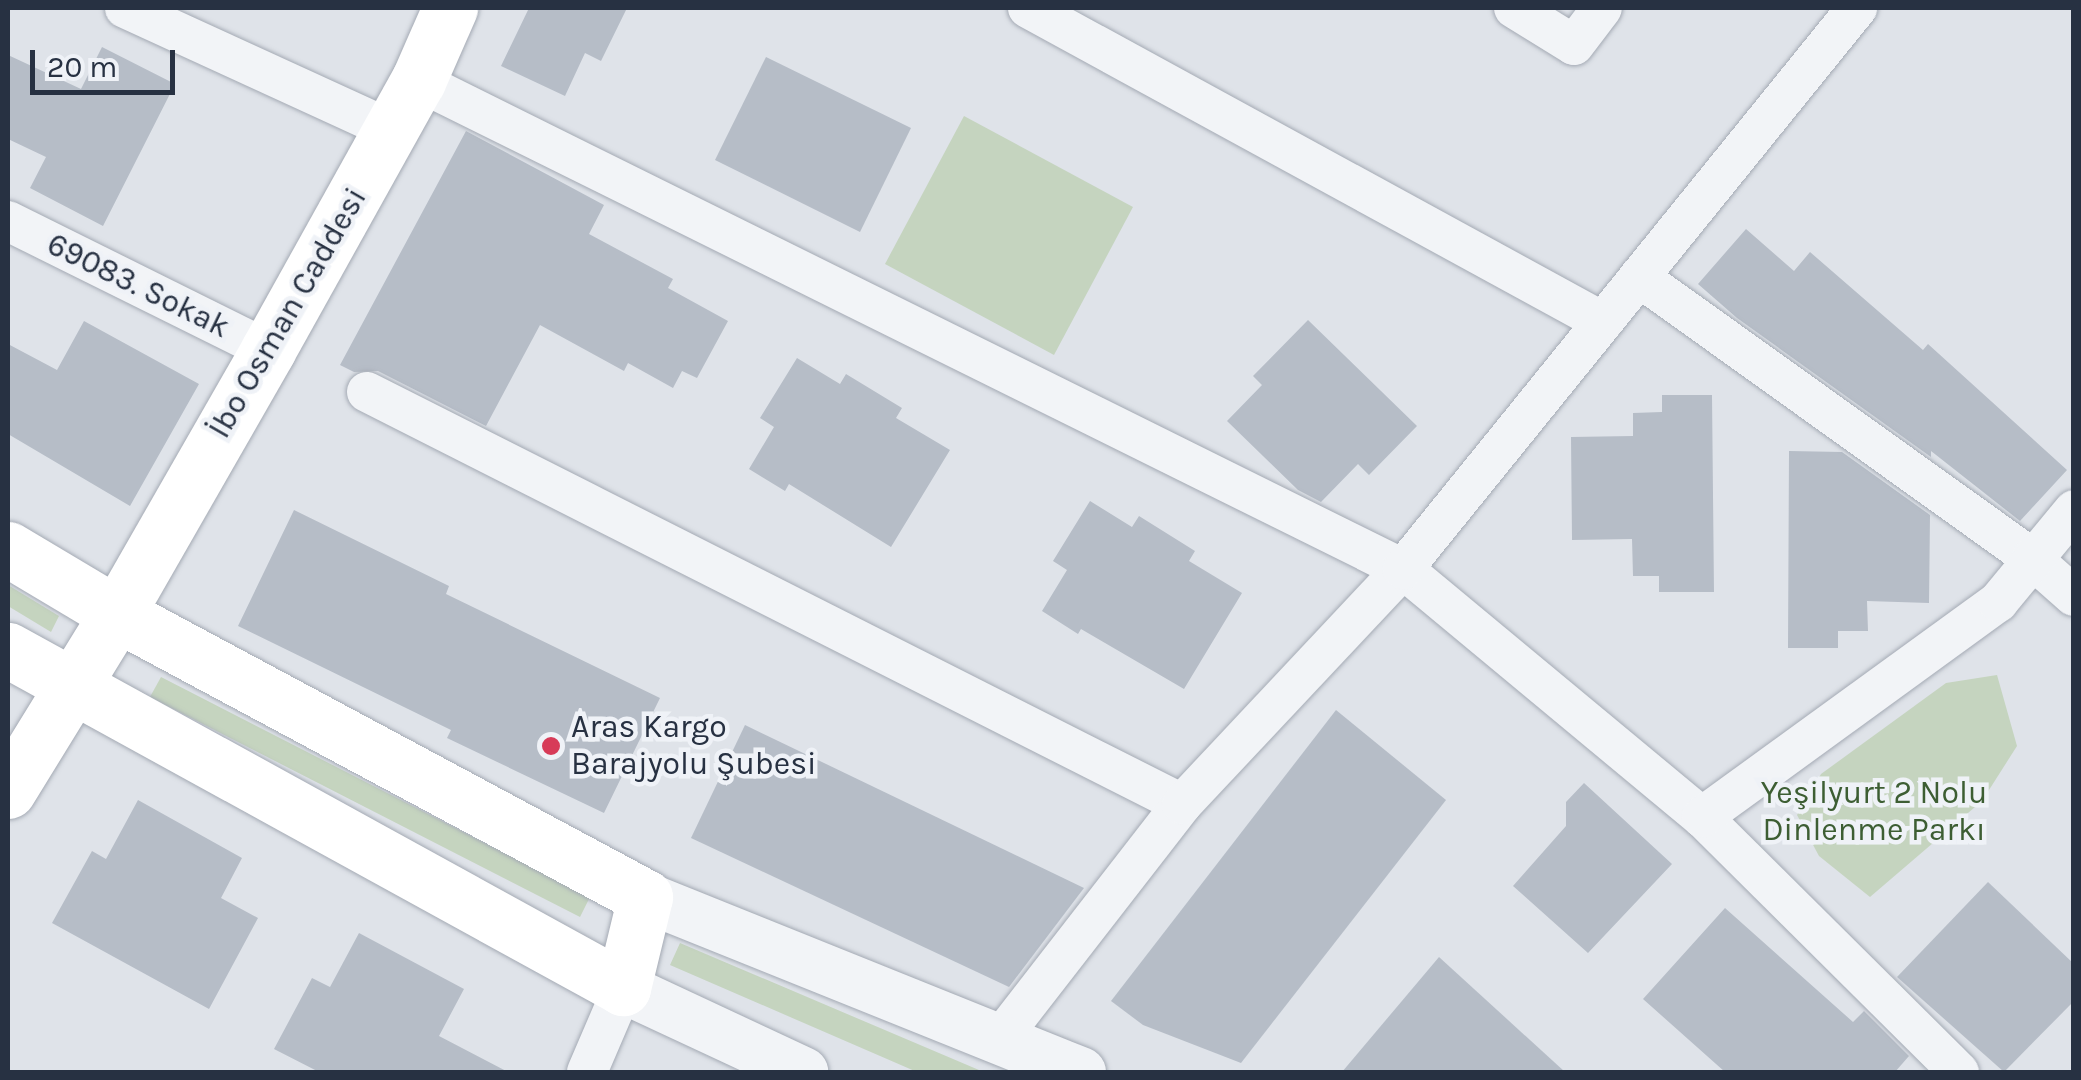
<!DOCTYPE html>
<meta charset="utf-8">
<style>
body{margin:0}
#map{position:relative;width:2081px;height:1080px;overflow:hidden;background:#dfe3e9;font-family:Karla,sans-serif}
div>[style]{position:absolute}
.green>*{inset:0;background:#c5d4bf}
.building>*{inset:0;background:#b6bdc7}
.roads{filter:drop-shadow(0 0 2px #a4aab4) drop-shadow(0 0 2px #a4aab4)}
.minor>*{height:40px;margin:-20px;padding:0 20px;transform-origin:20px;border-radius:20px;background:#f2f4f7}
.tertiary>*{height:50px;margin:-25px;padding:0 25px;transform-origin:25px;border-radius:25px;background:#f2f4f7}
.secondary>*{height:55px;margin:-27.5px;padding:0 27.5px;transform-origin:27.5px;border-radius:27.5px;background:#fff}
.dots>*{width:28px;height:28px;translate:-50% -50%;box-sizing:border-box;border:5px solid #eff2f7;border-radius:50%}
span{translate:-50% -50%;white-space:nowrap;text-align:center;line-height:1.15;-webkit-text-stroke:9px #eff2f7;paint-order:stroke}
.street-label{font-size:32px;color:#273142}
.poi-label{font-size:32px;color:#273142}
.left{translate:0 -50%;text-align:left}
.park-label{font-size:32px;color:#3d5e33}
.frame{position:absolute;inset:0;border:10px solid #273142;pointer-events:none}
.scale{position:absolute;left:30px;top:50px;width:145px;height:45px;box-sizing:border-box;border:5px solid #273142;border-top:0;padding-left:12px;font-size:30px;line-height:35px;white-space:nowrap;color:#273142;-webkit-text-stroke:8px #eff2f7;paint-order:stroke}
</style>
<div id="map">
<div class="green">
<i style="clip-path:polygon(964px 116px,1133px 207px,1054px 355px,885px 264px)"></i>
<i style="clip-path:polygon(8px 585px,59px 616px,51px 632px,8px 606px)"></i>
<i style="clip-path:polygon(1997px 675px,2017px 746px,1982px 801px,1870px 897px,1819px 856px,1797px 815px,1821px 774px,1946px 683px)"></i>
<i style="clip-path:polygon(161px 677px,590px 897px,580px 917px,150px 697px)"></i>
<i style="clip-path:polygon(680px 943px,979px 1070px,984px 1072px,917px 1072px,670px 965px)"></i>
</div>
<div class="building">
<i style="clip-path:polygon(529px 8px,627px 8px,601px 61px,585px 53px,565px 96px,501px 66px)"></i>
<i style="clip-path:polygon(102px 47px,175px 84px,103px 226px,30px 188px,46px 157px,8px 139px,8px 55px,81px 89px)"></i>
<i style="clip-path:polygon(766px 57px,911px 128px,860px 232px,715px 160px)"></i>
<i style="clip-path:polygon(466px 131px,604px 205px,589px 234px,673px 279px,668px 288px,728px 321px,697px 378px,682px 371px,673px 388px,628px 363px,624px 371px,540px 325px,486px 426px,378px 371px,354px 372px,340px 365px)"></i>
<i style="clip-path:polygon(1746px 229px,1794px 271px,1810px 252px,1923px 350px,1928px 344px,2067px 470px,2020px 521px,1931px 451px,1931px 457px,1737px 318px,1698px 284px)"></i>
<i style="clip-path:polygon(1308px 320px,1417px 426px,1369px 475px,1358px 464px,1321px 502px,1298px 490px,1227px 421px,1262px 385px,1253px 376px)"></i>
<i style="clip-path:polygon(84px 321px,199px 384px,130px 506px,8px 434px,8px 344px,57px 370px)"></i>
<i style="clip-path:polygon(797px 358px,840px 384px,846px 374px,902px 408px,896px 418px,950px 450px,891px 547px,789px 484px,785px 491px,749px 469px,774px 427px,760px 418px)"></i>
<i style="clip-path:polygon(1662px 395px,1712px 395px,1714px 592px,1659px 592px,1659px 576px,1633px 576px,1632px 539px,1572px 540px,1571px 437px,1633px 436px,1633px 413px,1662px 412px)"></i>
<i style="clip-path:polygon(1789px 451px,1842px 452px,1930px 515px,1929px 603px,1867px 601px,1868px 631px,1838px 631px,1838px 648px,1788px 648px)"></i>
<i style="clip-path:polygon(1090px 501px,1132px 527px,1139px 516px,1195px 551px,1189px 561px,1242px 593px,1184px 689px,1081px 629px,1078px 634px,1042px 611px,1067px 570px,1053px 561px)"></i>
<i style="clip-path:polygon(294px 510px,449px 586px,446px 594px,660px 698px,604px 813px,447px 738px,451px 730px,238px 626px)"></i>
<i style="clip-path:polygon(1336px 710px,1446px 800px,1241px 1063px,1143px 1025px,1111px 1001px)"></i>
<i style="clip-path:polygon(745px 725px,1084px 888px,1009px 987px,691px 838px)"></i>
<i style="clip-path:polygon(1584px 783px,1672px 864px,1588px 953px,1513px 886px,1566px 826px,1566px 802px)"></i>
<i style="clip-path:polygon(138px 800px,242px 858px,221px 898px,258px 918px,209px 1009px,52px 923px,92px 851px,106px 859px)"></i>
<i style="clip-path:polygon(1988px 882px,2074px 964px,2074px 1001px,2004px 1072px,1897px 977px)"></i>
<i style="clip-path:polygon(1725px 908px,1853px 1022px,1864px 1011px,1909px 1056px,1895px 1072px,1725px 1072px,1643px 999px)"></i>
<i style="clip-path:polygon(359px 933px,464px 989px,439px 1036px,508px 1072px,319px 1072px,274px 1049px,312px 978px,330px 987px)"></i>
<i style="clip-path:polygon(1439px 957px,1565px 1072px,1342px 1072px)"></i>
</div>
<div class="roads">
<div class="minor">
<i style="left:125px;top:8px;width:294px;rotate:24.6deg"></i>
<i style="left:1028px;top:8px;width:655px;rotate:28.64deg"></i>
<i style="left:1514px;top:8px;width:70px;rotate:31.7deg"></i>
<i style="left:1574px;top:45px;width:46px;rotate:-52.9deg"></i>
<i style="left:418px;top:81px;width:1099px;rotate:26.36deg"></i>
<i style="left:1403px;top:569px;width:388px;rotate:39.7deg"></i>
<i style="left:1702px;top:817px;width:362px;rotate:44.8deg"></i>
<i style="left:8px;top:221px;width:290px;rotate:26.4deg"></i>
<i style="left:1639px;top:277px;width:482px;rotate:35.6deg"></i>
<i style="left:2031px;top:558px;width:57px;rotate:41.5deg"></i>
<i style="left:367px;top:392px;width:913px;rotate:26.82deg"></i>
<i style="left:1702px;top:817px;width:366px;rotate:-36deg"></i>
<i style="left:1998px;top:602px;width:119px;rotate:-50.4deg"></i>
<i style="left:999px;top:1040px;width:299px;rotate:-52.2deg"></i>
<i style="left:1182px;top:804px;width:323px;rotate:-46.8deg"></i>
<i style="left:1403px;top:569px;width:722px;rotate:-51.02deg"></i>
<i style="left:587px;top:1072px;width:91px;rotate:-66.8deg"></i>
</div>
<div class="tertiary">
<i style="left:645px;top:897px;width:470px;rotate:21.9deg"></i>
<i style="left:623px;top:988px;width:199px;rotate:25deg"></i>
</div>
<div class="secondary">
<i style="left:8px;top:549px;width:127px;rotate:30.8deg"></i>
<i style="left:117px;top:614px;width:599px;rotate:28.19deg"></i>
<i style="left:645px;top:897px;width:94px;rotate:103.6deg"></i>
<i style="left:623px;top:988px;width:702px;rotate:-151.21deg"></i>
<i style="left:8px;top:791px;width:208px;rotate:-58.4deg"></i>
<i style="left:117px;top:614px;width:304px;rotate:-60.2deg"></i>
<i style="left:268px;top:350px;width:308px;rotate:-60.9deg"></i>
<i style="left:418px;top:81px;width:80px;rotate:-66.3deg"></i>
</div>
</div>
<div class="dots">
<i style="left:551px;top:746px;background:#d73b58"></i>
</div>
<div class="street-label">
<span style="left:138px;top:286px;rotate:26deg">69083. Sokak</span>
<span style="left:288px;top:313px;rotate:-60deg">İbo Osman Caddesi</span>
</div>
<div class="poi-label">
<span class="left" style="left:571px;top:746px">Aras Kargo<br>Barajyolu Şubesi</span>
</div>
<div class="park-label">
<span style="left:1874px;top:812px">Yeşilyurt 2 Nolu<br>Dinlenme Parkı</span>
</div>
<div class="frame"></div>
<div class="scale">20 m</div>
</div>
